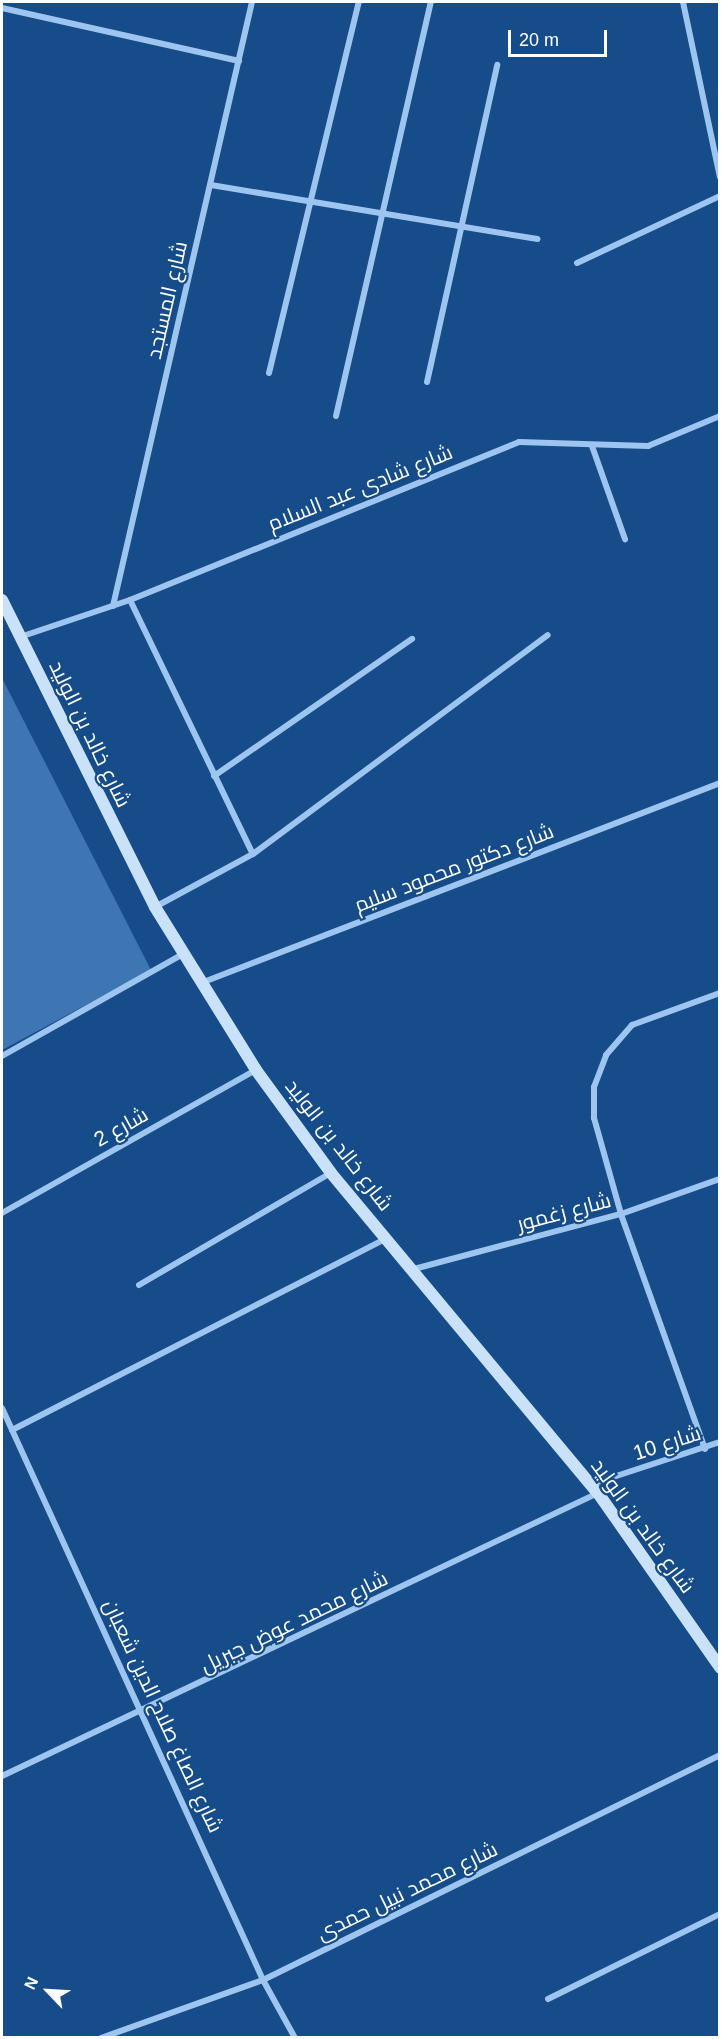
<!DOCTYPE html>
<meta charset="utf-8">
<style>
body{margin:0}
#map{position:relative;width:721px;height:2039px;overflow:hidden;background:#154c89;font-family:Arial,Cairo,sans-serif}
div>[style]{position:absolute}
.building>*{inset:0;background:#3d76b2}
.street>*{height:6px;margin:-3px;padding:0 3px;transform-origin:3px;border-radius:3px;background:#9dc5ef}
.secondary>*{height:12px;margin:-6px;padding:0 6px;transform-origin:6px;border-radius:6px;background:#cae1fa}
span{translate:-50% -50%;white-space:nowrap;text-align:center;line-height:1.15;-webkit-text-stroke:4.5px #154c89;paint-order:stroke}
.street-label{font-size:21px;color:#fff}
.frame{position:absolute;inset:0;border:3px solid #fff;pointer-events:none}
.north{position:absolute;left:18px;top:1961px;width:60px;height:60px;-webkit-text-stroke:4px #154c89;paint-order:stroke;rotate:295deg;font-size:16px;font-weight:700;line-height:24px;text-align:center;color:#fff}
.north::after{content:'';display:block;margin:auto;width:21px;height:27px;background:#fff;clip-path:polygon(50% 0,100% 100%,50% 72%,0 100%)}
.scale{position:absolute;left:508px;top:30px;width:99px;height:27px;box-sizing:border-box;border:3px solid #fff;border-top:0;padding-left:8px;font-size:18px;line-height:21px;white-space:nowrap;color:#fff;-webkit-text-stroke:4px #154c89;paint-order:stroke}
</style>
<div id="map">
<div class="building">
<i style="clip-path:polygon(3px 680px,151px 970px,2px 1050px,2px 681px)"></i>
</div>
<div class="street">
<i style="left:683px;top:2px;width:179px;rotate:78.1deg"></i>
<i style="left:2px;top:8px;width:243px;rotate:12.6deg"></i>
<i style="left:211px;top:185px;width:331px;rotate:9.4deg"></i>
<i style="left:577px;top:263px;width:158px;rotate:-25.1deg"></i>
<i style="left:269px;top:373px;width:382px;rotate:-76.4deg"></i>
<i style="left:427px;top:382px;width:325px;rotate:-77.5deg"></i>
<i style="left:336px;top:416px;width:425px;rotate:-77.1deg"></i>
<i style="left:592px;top:446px;width:99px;rotate:70.5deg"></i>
<i style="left:130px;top:600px;width:282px;rotate:64.2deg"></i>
<i style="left:113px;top:606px;width:620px;rotate:-77.04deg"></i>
<i style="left:20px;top:637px;width:116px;rotate:-18.6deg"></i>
<i style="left:130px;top:600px;width:420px;rotate:-22.1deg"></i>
<i style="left:519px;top:442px;width:129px;rotate:1.8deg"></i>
<i style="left:648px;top:446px;width:78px;rotate:-22.6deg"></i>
<i style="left:214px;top:776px;width:241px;rotate:-34.7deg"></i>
<i style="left:155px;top:907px;width:111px;rotate:-28.4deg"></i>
<i style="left:253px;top:854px;width:367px;rotate:-36.6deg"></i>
<i style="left:201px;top:983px;width:556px;rotate:-21.07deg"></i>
<i style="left:2px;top:1056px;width:206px;rotate:-29.4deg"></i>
<i style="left:2px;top:1213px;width:291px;rotate:-29.4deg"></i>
<i style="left:414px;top:1269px;width:214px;rotate:-14.9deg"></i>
<i style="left:621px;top:1214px;width:105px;rotate:-19.5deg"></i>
<i style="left:139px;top:1285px;width:222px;rotate:-30.3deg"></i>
<i style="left:2px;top:1408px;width:629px;rotate:65.47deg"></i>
<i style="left:263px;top:1980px;width:66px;rotate:61.1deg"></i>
<i style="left:12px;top:1430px;width:420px;rotate:-27.1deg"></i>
<i style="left:705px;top:1449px;width:250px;rotate:-109.7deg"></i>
<i style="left:621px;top:1214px;width:100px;rotate:-105.7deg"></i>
<i style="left:594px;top:1118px;width:31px;rotate:-90deg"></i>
<i style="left:594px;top:1087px;width:34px;rotate:-69deg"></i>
<i style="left:606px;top:1055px;width:40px;rotate:-49deg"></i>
<i style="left:632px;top:1025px;width:94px;rotate:-20deg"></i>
<i style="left:592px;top:1484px;width:135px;rotate:-18.2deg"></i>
<i style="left:2px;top:1776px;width:660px;rotate:-25.4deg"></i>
<i style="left:548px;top:1999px;width:192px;rotate:-26.3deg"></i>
<i style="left:101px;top:2038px;width:172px;rotate:-19.7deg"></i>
<i style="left:263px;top:1980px;width:509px;rotate:-26.21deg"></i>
</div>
<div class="secondary">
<i style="left:2px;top:600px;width:343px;rotate:63.5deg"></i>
<i style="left:155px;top:907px;width:192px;rotate:58.2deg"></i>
<i style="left:256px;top:1070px;width:127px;rotate:53.9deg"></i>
<i style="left:331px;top:1173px;width:417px;rotate:50.2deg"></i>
<i style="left:598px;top:1493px;width:213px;rotate:55deg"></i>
</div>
<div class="street-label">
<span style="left:167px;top:300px;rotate:-77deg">شارع المستجد</span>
<span style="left:360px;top:488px;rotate:-22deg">شارع شادى عبد السلام</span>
<span style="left:90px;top:734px;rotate:64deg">شارع خالد بن الوليد</span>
<span style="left:454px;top:868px;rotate:-21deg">شارع دكتور محمود سليم</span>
<span style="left:121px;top:1127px;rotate:-29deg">شارع 2</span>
<span style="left:339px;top:1145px;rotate:52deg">شارع خالد بن الوليد</span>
<span style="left:564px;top:1212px;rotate:-15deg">شارع زغمور</span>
<span style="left:667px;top:1443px;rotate:-18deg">شارع 10</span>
<span style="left:643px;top:1526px;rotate:54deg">شارع خالد بن الوليد</span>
<span style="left:294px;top:1622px;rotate:-26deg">شارع محمد عوض جبريل</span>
<span style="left:163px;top:1716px;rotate:65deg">شارع الصاغ صلاح الدين شعبان</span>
<span style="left:407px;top:1891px;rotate:-26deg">شارع محمد نبيل حمدى</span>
</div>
<div class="frame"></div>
<div class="north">N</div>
<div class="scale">20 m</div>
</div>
